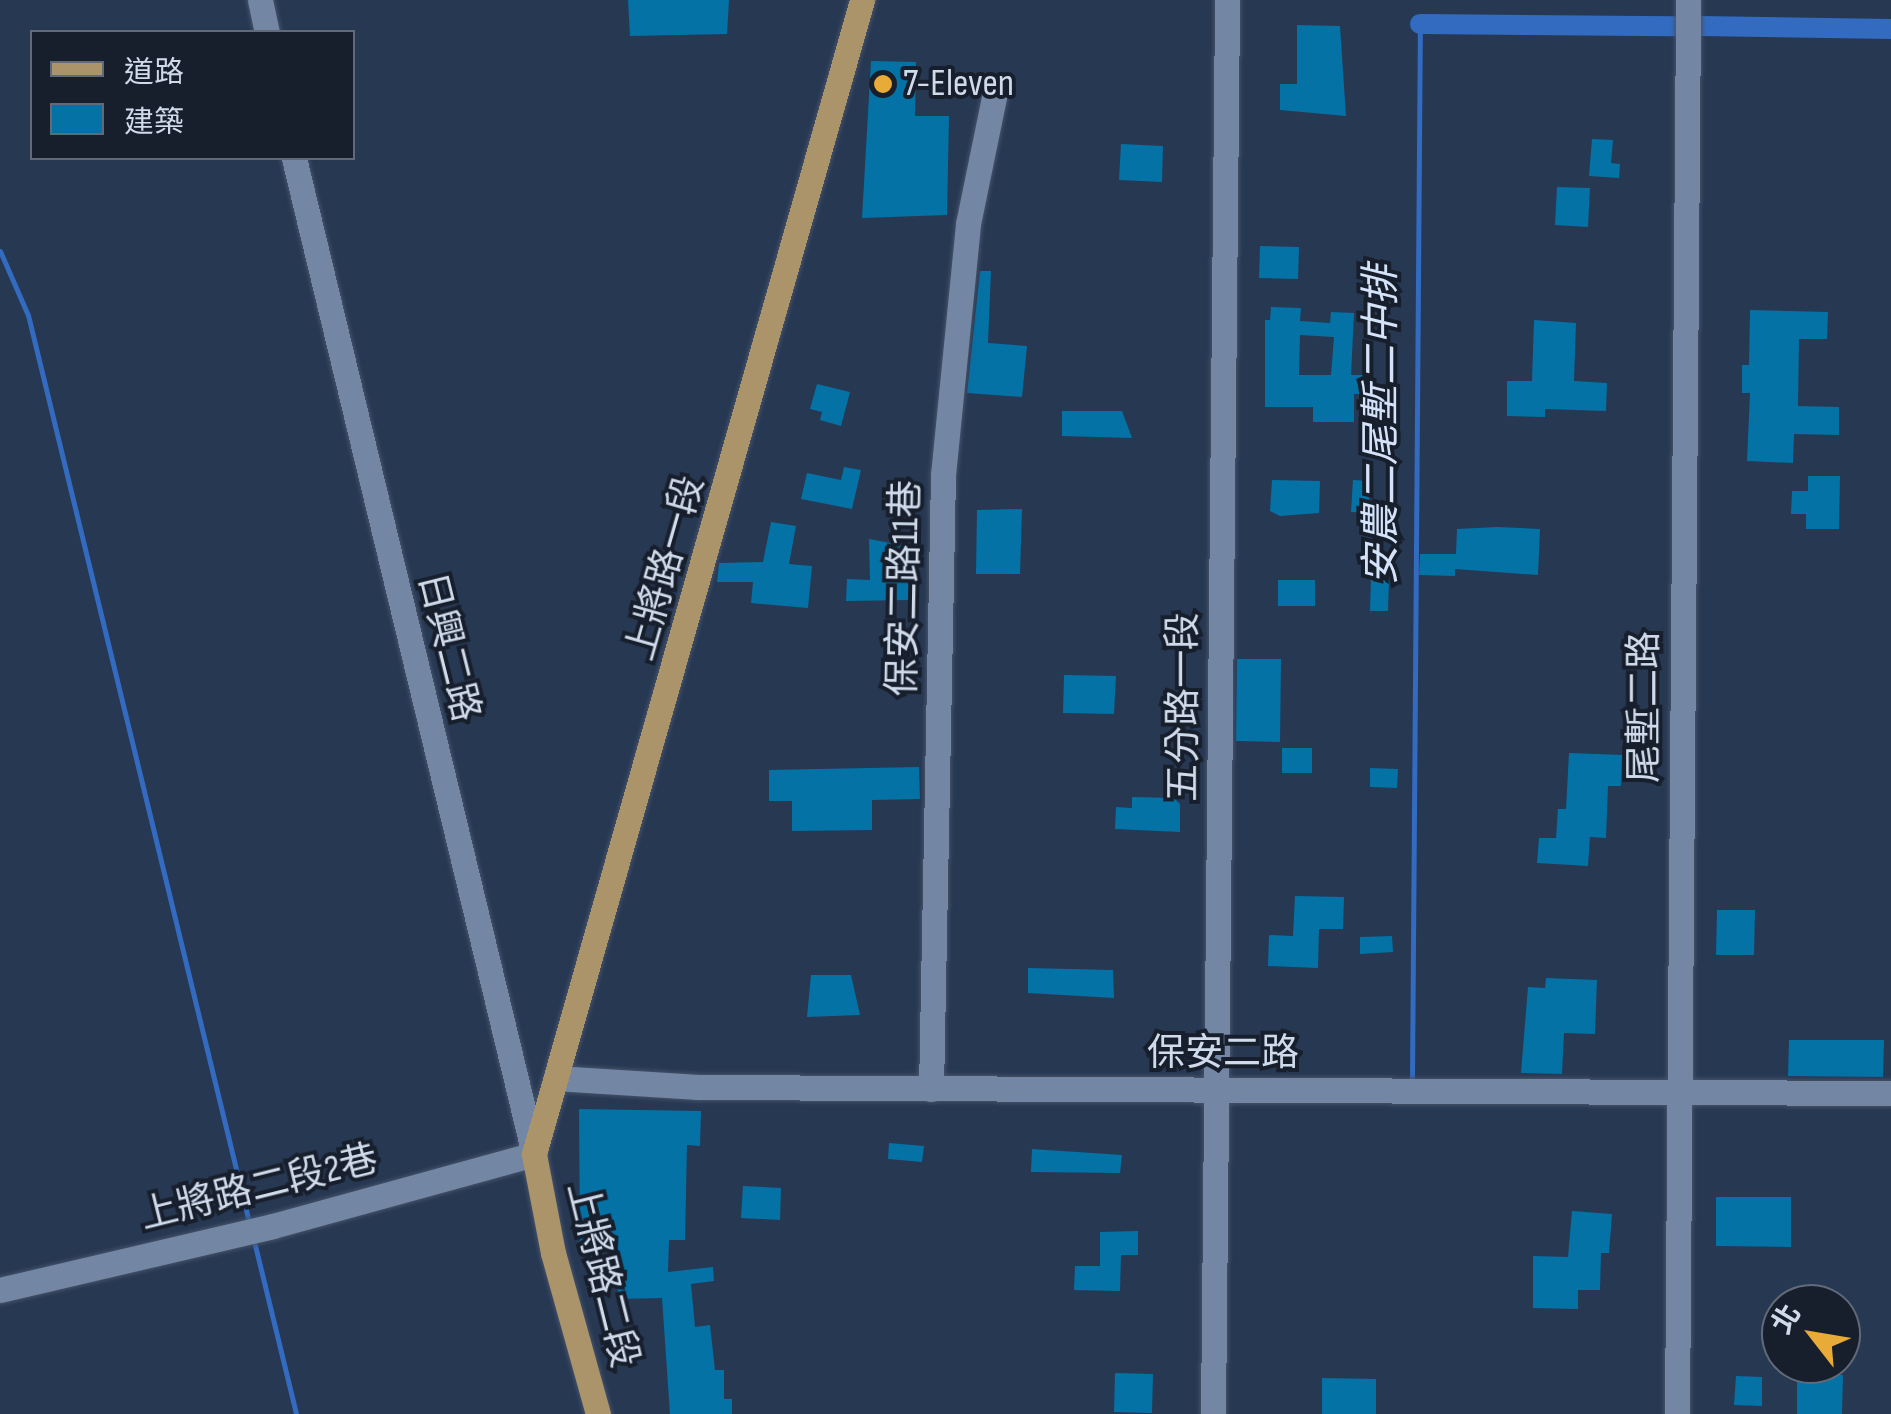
<!DOCTYPE html>
<meta charset="utf-8">
<style>
body{margin:0}
#map{position:relative;width:1891px;height:1414px;overflow:hidden;background:#273853;font-family:"Sofia Sans Condensed","Noto Sans TC",sans-serif}
div>[style]{position:absolute}
.stream>*{height:5px;margin:-2.5px;padding:0 2.5px;transform-origin:2.5px;border-radius:2.5px;background:#336bc0}
.canal>*{height:20px;margin:-10px;padding:0 10px;transform-origin:10px;border-radius:10px;background:#336bc0}
.building>*{inset:0;background:#0572a6}
.roads{filter:drop-shadow(0 0 2px #455369) drop-shadow(0 0 2px #455369)}
.minor>*{height:25px;margin:-12.5px;padding:0 12.5px;transform-origin:12.5px;border-radius:12.5px;background:#7387a5}
.major>*{height:25px;margin:-12.5px;padding:0 12.5px;transform-origin:12.5px;border-radius:12.5px;background:#ab946a}
.dots>*{width:28px;height:28px;translate:-50% -50%;box-sizing:border-box;border:5px solid #181f2c;border-radius:50%}
span{translate:-50% -50%;white-space:nowrap;text-align:center;line-height:1.15;-webkit-text-stroke:8px #181f2c;paint-order:stroke}
.poi-label{font-size:38px;color:#cfdaeb}
.left{translate:0 -50%;text-align:left}
.street-label{font-size:38px;color:#cfdaeb}
.water-label{font-size:40px;color:#d4e3fa;font-style:italic}
.legend{position:absolute;left:30px;top:30px;width:325px;height:130px;box-sizing:border-box;background:#181f2c;border:2px solid #616a78;margin:0;padding:12px 18px;list-style:none;font-size:30px;color:#cfdaeb}
.legend li{display:flex;align-items:center;gap:20px;height:50px}
.legend b{width:50px;border:2px solid #616a78}
.north{position:absolute;left:1761px;top:1284px;width:100px;height:100px;box-sizing:border-box;background:#181f2c;border:2px solid #616a78;border-radius:50%;rotate:301deg;font-size:28px;font-weight:700;line-height:40px;text-align:center;color:#cfdaeb}
.north::after{content:'';display:block;margin:auto;width:35px;height:45px;background:#e8ab37;clip-path:polygon(50% 0,100% 100%,50% 72%,0 100%)}
</style>
<div id="map">
<div class="stream">
<i style="left:0;top:251px;width:70px;rotate:66.4deg"></i>
<i style="left:28px;top:315px;width:934px;rotate:76.31deg"></i>
<i style="left:1412px;top:1079px;width:1055px;rotate:-89.57deg"></i>
<i style="left:253px;top:1237px;width:182px;rotate:76.3deg"></i>
</div>
<div class="canal">
<i style="left:1420px;top:24px;width:254px;rotate:0.5deg"></i>
<i style="left:1699px;top:26px;width:192px;rotate:0.9deg"></i>
</div>
<div class="building">
<i style="clip-path:polygon(628px 0,729px 0,727px 34px,630px 36px)"></i>
<i style="clip-path:polygon(1297px 25px,1340px 26px,1346px 116px,1280px 110px,1280px 84px,1297px 84px)"></i>
<i style="clip-path:polygon(871px 61px,916px 62px,915px 116px,949px 116px,947px 215px,862px 218px)"></i>
<i style="clip-path:polygon(1592px 139px,1613px 140px,1611px 163px,1620px 164px,1619px 178px,1589px 176px)"></i>
<i style="clip-path:polygon(1121px 144px,1163px 146px,1162px 182px,1119px 180px)"></i>
<i style="clip-path:polygon(1557px 187px,1590px 188px,1588px 227px,1555px 225px)"></i>
<i style="clip-path:polygon(1260px 246px,1299px 247px,1298px 279px,1259px 278px)"></i>
<i style="clip-path:polygon(980px 271px,991px 271px,988px 343px,1027px 346px,1022px 397px,967px 393px)"></i>
<i style="clip-path:polygon(evenodd,1271px 307px,1301px 308px,1300px 321px,1330px 323px,1331px 312px,1354px 313px,1351px 375px,1363px 375px,1363px 394px,1354px 394px,1354px 422px,1313px 422px,1313px 407px,1265px 407px,1265px 320px,1270px 320px,1271px 307px,1300px 335px,1334px 337px,1331px 375px,1299px 375px,1300px 335px)"></i>
<i style="clip-path:polygon(1750px 310px,1828px 312px,1827px 339px,1799px 339px,1798px 406px,1839px 407px,1839px 435px,1794px 434px,1793px 463px,1747px 461px,1750px 393px,1742px 393px,1742px 365px,1749px 365px)"></i>
<i style="clip-path:polygon(1534px 320px,1576px 323px,1574px 381px,1607px 383px,1606px 411px,1545px 409px,1545px 417px,1507px 416px,1507px 381px,1532px 381px)"></i>
<i style="clip-path:polygon(817px 384px,850px 392px,841px 426px,820px 420px,822px 412px,810px 409px)"></i>
<i style="clip-path:polygon(1062px 411px,1122px 411px,1132px 438px,1062px 436px)"></i>
<i style="clip-path:polygon(844px 467px,861px 470px,852px 509px,801px 499px,807px 473px,841px 480px)"></i>
<i style="clip-path:polygon(1808px 476px,1840px 476px,1839px 529px,1806px 529px,1806px 514px,1791px 514px,1792px 491px,1808px 491px)"></i>
<i style="clip-path:polygon(1272px 480px,1320px 481px,1319px 513px,1280px 516px,1270px 511px)"></i>
<i style="clip-path:polygon(1353px 480px,1370px 481px,1368px 513px,1351px 512px)"></i>
<i style="clip-path:polygon(1022px 509px,1020px 574px,976px 574px,977px 510px)"></i>
<i style="clip-path:polygon(771px 522px,796px 526px,789px 564px,812px 566px,808px 608px,751px 603px,753px 582px,717px 582px,719px 563px,763px 562px)"></i>
<i style="clip-path:polygon(1497px 527px,1540px 529px,1538px 575px,1455px 569px,1455px 576px,1419px 575px,1420px 554px,1456px 554px,1457px 529px)"></i>
<i style="clip-path:polygon(869px 539px,912px 547px,909px 600px,846px 601px,847px 579px,870px 580px)"></i>
<i style="clip-path:polygon(1371px 578px,1389px 579px,1388px 611px,1370px 611px)"></i>
<i style="clip-path:polygon(1278px 580px,1315px 580px,1315px 606px,1278px 606px)"></i>
<i style="clip-path:polygon(1237px 659px,1281px 659px,1280px 742px,1236px 741px)"></i>
<i style="clip-path:polygon(1064px 675px,1116px 676px,1114px 714px,1063px 713px)"></i>
<i style="clip-path:polygon(1282px 748px,1312px 748px,1312px 773px,1282px 773px)"></i>
<i style="clip-path:polygon(1569px 753px,1622px 755px,1621px 786px,1608px 786px,1606px 838px,1590px 837px,1588px 866px,1537px 863px,1539px 838px,1556px 838px,1558px 809px,1566px 809px)"></i>
<i style="clip-path:polygon(919px 767px,920px 799px,872px 800px,872px 830px,792px 831px,792px 801px,769px 801px,769px 770px)"></i>
<i style="clip-path:polygon(1370px 768px,1398px 769px,1397px 788px,1370px 787px)"></i>
<i style="clip-path:polygon(1132px 797px,1174px 798px,1180px 804px,1180px 832px,1115px 829px,1116px 807px,1132px 808px)"></i>
<i style="clip-path:polygon(1295px 896px,1344px 897px,1343px 929px,1319px 929px,1318px 968px,1268px 966px,1269px 935px,1293px 936px)"></i>
<i style="clip-path:polygon(1717px 910px,1755px 910px,1754px 955px,1716px 955px)"></i>
<i style="clip-path:polygon(1392px 936px,1393px 952px,1360px 954px,1360px 937px)"></i>
<i style="clip-path:polygon(1028px 968px,1113px 970px,1114px 998px,1028px 993px)"></i>
<i style="clip-path:polygon(811px 975px,851px 975px,860px 1015px,807px 1017px)"></i>
<i style="clip-path:polygon(1546px 978px,1597px 980px,1595px 1034px,1564px 1033px,1562px 1074px,1521px 1073px,1528px 987px,1545px 988px)"></i>
<i style="clip-path:polygon(1789px 1040px,1884px 1040px,1883px 1077px,1788px 1076px)"></i>
<i style="clip-path:polygon(579px 1109px,701px 1111px,700px 1146px,687px 1145px,685px 1240px,669px 1240px,668px 1272px,713px 1267px,714px 1281px,691px 1284px,695px 1327px,710px 1325px,715px 1370px,724px 1370px,724px 1399px,732px 1399px,732px 1414px,670px 1414px,662px 1298px,618px 1299px,617px 1242px,580px 1242px)"></i>
<i style="clip-path:polygon(889px 1143px,924px 1146px,922px 1162px,888px 1159px)"></i>
<i style="clip-path:polygon(1032px 1149px,1122px 1155px,1120px 1173px,1031px 1172px)"></i>
<i style="clip-path:polygon(743px 1186px,781px 1188px,780px 1220px,741px 1218px)"></i>
<i style="clip-path:polygon(1716px 1197px,1791px 1197px,1791px 1247px,1716px 1246px)"></i>
<i style="clip-path:polygon(1572px 1211px,1612px 1214px,1609px 1253px,1601px 1253px,1600px 1290px,1578px 1290px,1578px 1309px,1533px 1308px,1533px 1256px,1568px 1257px)"></i>
<i style="clip-path:polygon(1138px 1231px,1138px 1255px,1121px 1255px,1120px 1291px,1074px 1290px,1075px 1266px,1100px 1266px,1100px 1232px)"></i>
<i style="clip-path:polygon(1115px 1373px,1153px 1374px,1152px 1413px,1114px 1412px)"></i>
<i style="clip-path:polygon(1797px 1375px,1843px 1375px,1842px 1414px,1797px 1414px)"></i>
<i style="clip-path:polygon(1736px 1376px,1762px 1377px,1762px 1406px,1734px 1405px)"></i>
<i style="clip-path:polygon(1322px 1378px,1376px 1379px,1376px 1414px,1322px 1414px)"></i>
</div>
<div class="roads">
<div class="minor">
<i style="left:260px;top:0;width:33px;rotate:78deg"></i>
<i style="left:556px;top:1078px;width:142px;rotate:3.6deg"></i>
<i style="left:698px;top:1087px;width:1193px;rotate:0.29deg"></i>
<i style="left:931px;top:1089px;width:614px;rotate:-88.88deg"></i>
<i style="left:943px;top:475px;width:252px;rotate:-84.3deg"></i>
<i style="left:968px;top:224px;width:135px;rotate:-78.4deg"></i>
<i style="left:0;top:1290px;width:280px;rotate:-13.2deg"></i>
<i style="left:273px;top:1226px;width:271px;rotate:-15.4deg"></i>
<i style="left:534px;top:1154px;width:1025px;rotate:-103.55deg"></i>
<i style="left:1213px;top:1414px;width:1414px;rotate:-89.43deg"></i>
<i style="left:1677px;top:1414px;width:1414px;rotate:-89.55deg"></i>
</div>
<div class="major">
<i style="left:598px;top:1414px;width:167px;rotate:-105.6deg"></i>
<i style="left:553px;top:1253px;width:101px;rotate:-100.9deg"></i>
<i style="left:534px;top:1154px;width:1200px;rotate:-74.13deg"></i>
</div>
</div>
<div class="dots">
<i style="left:883px;top:84px;background:#e8ab37"></i>
</div>
<div class="poi-label">
<span class="left" style="left:903px;top:84px">7-Eleven</span>
</div>
<div class="street-label">
<span style="left:666px;top:568px;rotate:-74deg">上將路一段</span>
<span style="left:905px;top:588px;rotate:-89deg">保安二路11巷</span>
<span style="left:448px;top:647px;rotate:76deg">日興二路</span>
<span style="left:1184px;top:707px;rotate:-90deg">五分路一段</span>
<span style="left:1645px;top:707px;rotate:-90deg">尾塹二路</span>
<span style="left:1223px;top:1054px">保安二路</span>
<span style="left:259px;top:1188px;rotate:-14deg">上將路二段2巷</span>
<span style="left:602px;top:1275px;rotate:76deg">上將路二段</span>
</div>
<div class="water-label">
<span style="left:1382px;top:425px;rotate:-90deg">安農二尾塹二中排</span>
</div>
<ul class="legend">
<li><b style="height:12px;background:#ab946a"></b>道路</li>
<li><b style="height:28px;background:#0572a6"></b>建築</li>
</ul>
<div class="north">北</div>
</div>
